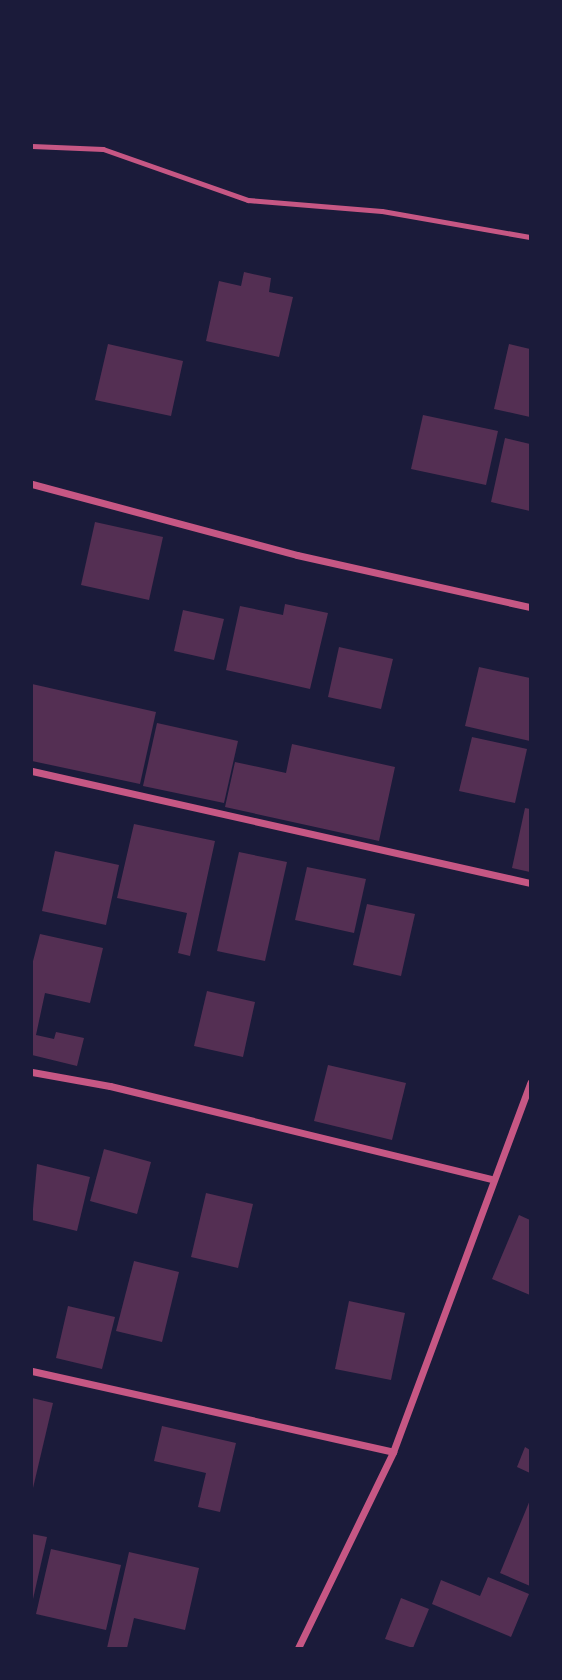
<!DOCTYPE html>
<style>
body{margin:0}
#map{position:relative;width:562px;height:1680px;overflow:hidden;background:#1b1b3a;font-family:"Sofia Sans Condensed",sans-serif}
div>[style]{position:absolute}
.building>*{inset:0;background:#542f53}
.service>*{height:5px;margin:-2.5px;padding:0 2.5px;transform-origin:2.5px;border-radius:2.5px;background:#c65784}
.minor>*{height:7px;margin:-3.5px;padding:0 3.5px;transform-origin:3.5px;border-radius:3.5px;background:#c65784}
span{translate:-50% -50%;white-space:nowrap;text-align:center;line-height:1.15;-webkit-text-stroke:6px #1b1b3a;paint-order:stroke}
.frame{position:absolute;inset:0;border:33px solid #1b1b3a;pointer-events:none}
</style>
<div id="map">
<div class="building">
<i style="clip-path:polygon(244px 272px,271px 278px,269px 292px,293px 297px,279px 357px,206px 341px,219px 281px,241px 286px)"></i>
<i style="clip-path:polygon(108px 344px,183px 361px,171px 416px,95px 400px)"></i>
<i style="clip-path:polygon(509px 344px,530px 349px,530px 417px,494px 409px)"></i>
<i style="clip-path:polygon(423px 415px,498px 431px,486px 485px,411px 469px)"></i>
<i style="clip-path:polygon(505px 438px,530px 444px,530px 511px,491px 502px)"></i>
<i style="clip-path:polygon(95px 522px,163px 537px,149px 600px,81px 585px)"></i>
<i style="clip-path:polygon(285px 604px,328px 613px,310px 689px,226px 670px,240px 606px,283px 615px)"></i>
<i style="clip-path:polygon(183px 610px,224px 619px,214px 660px,174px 651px)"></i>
<i style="clip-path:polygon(339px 647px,393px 659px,381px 709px,328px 697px)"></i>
<i style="clip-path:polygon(479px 667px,530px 678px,530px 741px,465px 726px)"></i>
<i style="clip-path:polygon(32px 684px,156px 712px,140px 784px,32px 761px)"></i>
<i style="clip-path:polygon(157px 723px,238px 741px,224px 803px,143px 786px)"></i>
<i style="clip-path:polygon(472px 737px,527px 749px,515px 803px,459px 791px)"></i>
<i style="clip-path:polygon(292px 744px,395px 767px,379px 841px,225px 807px,235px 762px,286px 773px)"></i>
<i style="clip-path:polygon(525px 808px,530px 809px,530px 872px,512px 868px)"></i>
<i style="clip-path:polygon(134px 824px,215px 841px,190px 956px,178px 953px,187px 913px,117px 898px)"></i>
<i style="clip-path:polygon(55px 851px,119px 865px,106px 925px,42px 911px)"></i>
<i style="clip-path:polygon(239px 852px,287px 862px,265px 961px,217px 951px)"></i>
<i style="clip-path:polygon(307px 867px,366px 879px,354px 933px,295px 920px)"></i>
<i style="clip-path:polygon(367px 904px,415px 914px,401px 976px,353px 965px)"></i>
<i style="clip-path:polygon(40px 934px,103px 948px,90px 1003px,45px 993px,36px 1035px,54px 1039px,56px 1032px,84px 1038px,77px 1066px,32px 1055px,32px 965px)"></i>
<i style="clip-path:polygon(207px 991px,255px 1002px,243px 1057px,194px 1046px)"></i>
<i style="clip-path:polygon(328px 1065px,406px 1083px,392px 1140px,314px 1121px)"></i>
<i style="clip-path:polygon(104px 1149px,151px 1162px,137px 1214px,90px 1201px)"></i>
<i style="clip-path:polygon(37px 1164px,90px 1177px,77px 1231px,32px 1220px)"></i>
<i style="clip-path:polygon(206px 1193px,253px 1204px,238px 1268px,191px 1257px)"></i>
<i style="clip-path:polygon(519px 1215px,530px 1220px,530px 1295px,492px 1279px)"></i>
<i style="clip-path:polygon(134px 1261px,179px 1272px,162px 1342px,116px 1331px)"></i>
<i style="clip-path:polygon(349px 1301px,405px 1313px,391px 1380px,335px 1369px)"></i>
<i style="clip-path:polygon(68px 1306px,115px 1317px,102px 1369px,56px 1358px)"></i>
<i style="clip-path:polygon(32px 1398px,53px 1403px,33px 1488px,32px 1488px)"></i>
<i style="clip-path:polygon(162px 1426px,236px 1443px,220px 1512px,198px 1507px,206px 1473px,154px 1461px)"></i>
<i style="clip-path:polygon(525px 1447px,530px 1450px,530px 1473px,517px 1467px)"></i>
<i style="clip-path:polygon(530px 1500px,530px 1586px,500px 1573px)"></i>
<i style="clip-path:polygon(32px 1534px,47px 1537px,33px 1599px,32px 1599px)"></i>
<i style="clip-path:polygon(51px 1549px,121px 1565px,106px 1630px,36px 1614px)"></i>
<i style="clip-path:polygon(129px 1552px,199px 1568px,185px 1630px,134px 1618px,127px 1648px,107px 1648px)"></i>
<i style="clip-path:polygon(488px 1577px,529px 1594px,511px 1637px,432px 1604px,441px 1580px,480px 1596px)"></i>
<i style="clip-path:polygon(401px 1598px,429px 1609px,413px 1648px,385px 1639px)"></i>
</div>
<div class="service">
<i style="left:32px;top:146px;width:71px;rotate:2.4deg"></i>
<i style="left:103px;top:149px;width:154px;rotate:19.4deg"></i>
<i style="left:248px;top:200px;width:134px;rotate:4.7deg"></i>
<i style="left:382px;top:211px;width:150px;rotate:10deg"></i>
</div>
<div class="minor">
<i style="left:32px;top:484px;width:274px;rotate:15deg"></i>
<i style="left:297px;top:555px;width:239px;rotate:12.6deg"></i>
<i style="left:32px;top:771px;width:510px;rotate:12.67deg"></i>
<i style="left:32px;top:1072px;width:79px;rotate:10.2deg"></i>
<i style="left:110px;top:1086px;width:393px;rotate:13.7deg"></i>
<i style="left:32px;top:1371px;width:370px;rotate:12.6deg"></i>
<i style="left:298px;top:1648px;width:218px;rotate:-64.1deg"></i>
<i style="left:393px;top:1452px;width:394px;rotate:-69.6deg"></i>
</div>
<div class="frame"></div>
</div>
